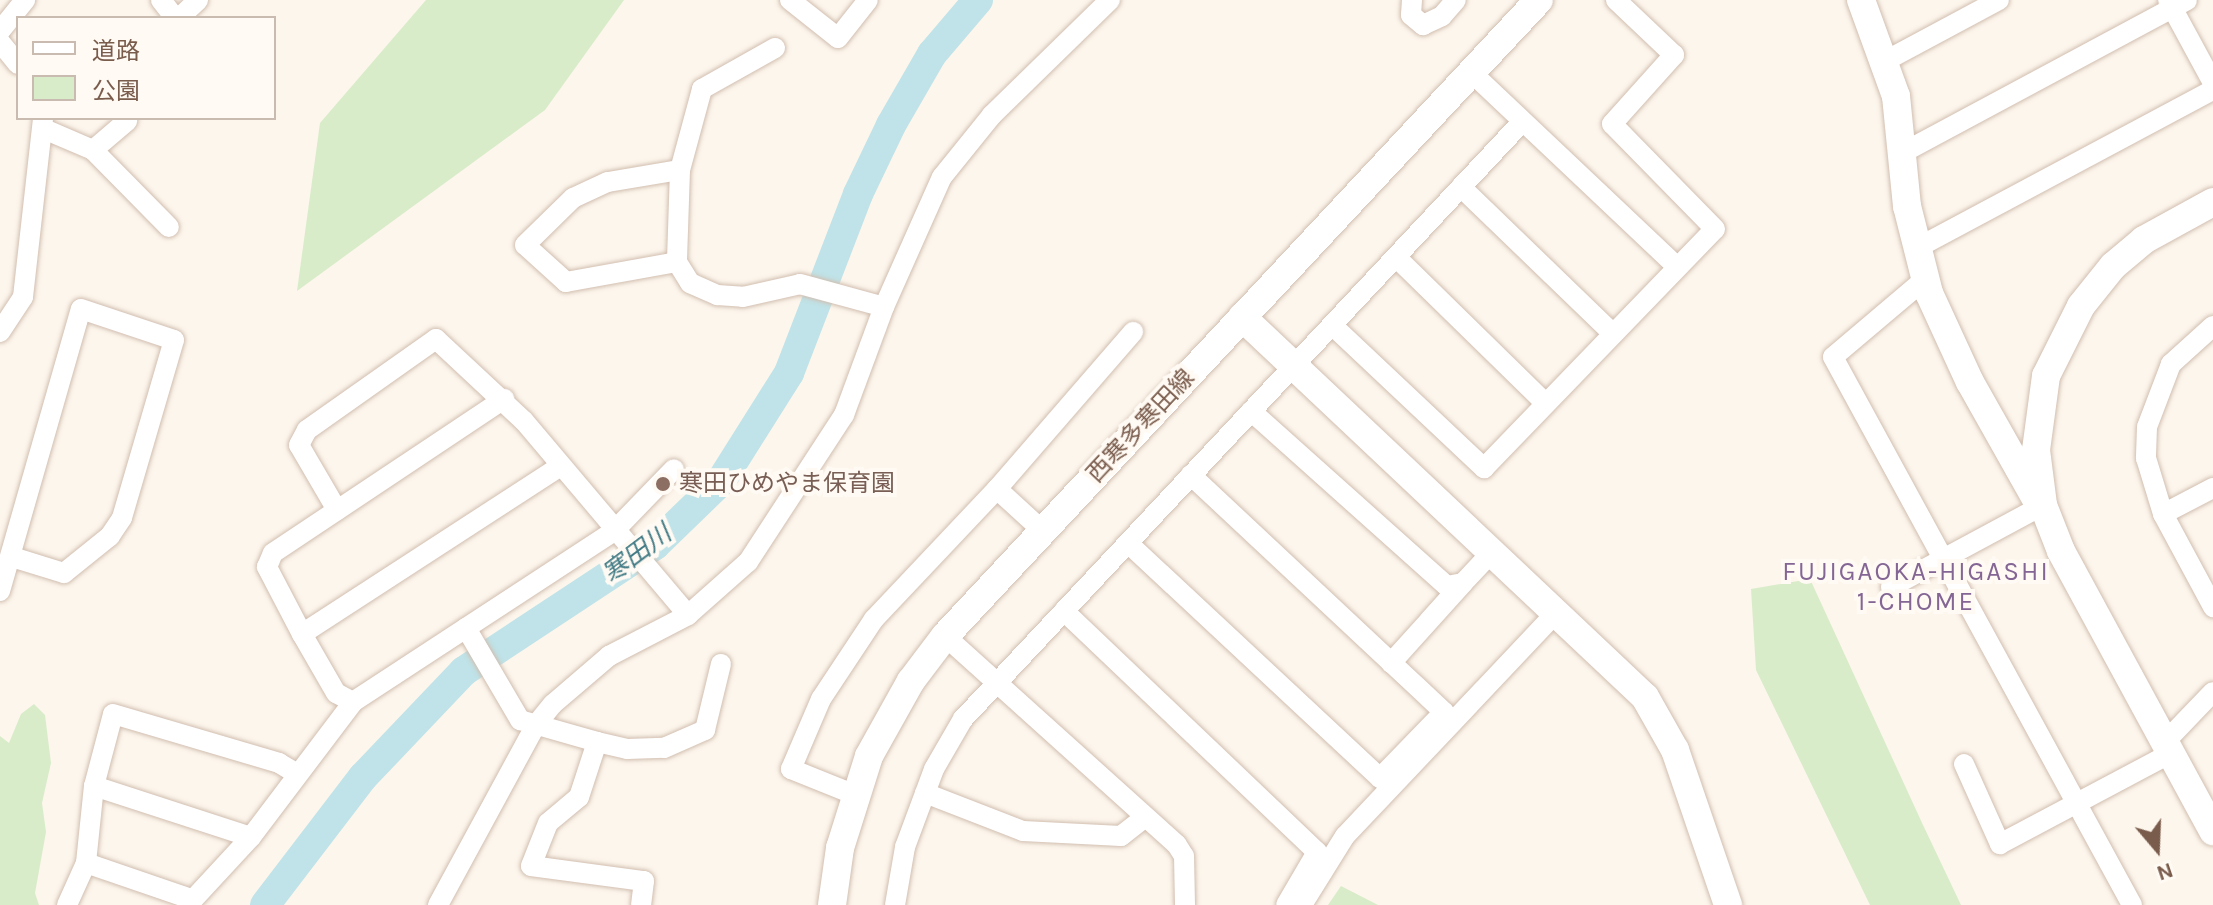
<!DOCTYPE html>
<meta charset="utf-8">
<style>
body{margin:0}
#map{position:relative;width:2213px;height:905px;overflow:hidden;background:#fdf6ec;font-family:Karla,"Noto Sans JP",sans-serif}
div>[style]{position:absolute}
.green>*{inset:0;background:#d8ecc9}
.river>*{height:30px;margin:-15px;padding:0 15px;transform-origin:15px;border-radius:15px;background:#bfe3e8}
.roads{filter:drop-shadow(0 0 2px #d1beb0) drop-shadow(0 0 2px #d1beb0)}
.street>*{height:20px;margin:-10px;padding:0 10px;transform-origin:10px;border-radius:10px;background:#fff}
.secondary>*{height:28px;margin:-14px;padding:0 14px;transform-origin:14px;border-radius:14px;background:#fff}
.dots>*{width:22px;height:22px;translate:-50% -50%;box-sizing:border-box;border:4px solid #fffaf3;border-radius:50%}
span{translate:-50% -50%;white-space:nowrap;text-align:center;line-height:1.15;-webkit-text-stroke:8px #fffaf3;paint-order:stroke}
.street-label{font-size:24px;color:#7a5c4d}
.education-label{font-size:24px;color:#785e54}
.left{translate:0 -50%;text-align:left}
.water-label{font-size:26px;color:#437c86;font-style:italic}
.neighbourhood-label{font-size:26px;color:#846695;letter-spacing:2px}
.legend{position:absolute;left:16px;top:16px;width:260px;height:104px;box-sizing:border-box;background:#fffaf3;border:2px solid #cabbb1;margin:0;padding:10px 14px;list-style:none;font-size:24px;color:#7a5c4d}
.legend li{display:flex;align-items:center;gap:16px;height:40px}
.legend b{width:40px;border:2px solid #cabbb1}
.north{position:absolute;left:2117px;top:809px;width:80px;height:80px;-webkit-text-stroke:6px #fffaf3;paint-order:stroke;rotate:161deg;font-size:22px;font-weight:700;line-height:32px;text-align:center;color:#7a5c4d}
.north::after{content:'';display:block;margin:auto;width:28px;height:36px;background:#7a5c4d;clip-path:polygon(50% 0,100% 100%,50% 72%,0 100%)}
</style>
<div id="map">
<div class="green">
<i style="clip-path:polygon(426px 0,624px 0,545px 110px,297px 291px,320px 123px)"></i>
<i style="clip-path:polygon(1810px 579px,1923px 825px,1961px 905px,1870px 905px,1756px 670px,1751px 589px)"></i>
<i style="clip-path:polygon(34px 704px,45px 715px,51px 763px,42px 803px,46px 832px,35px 893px,39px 905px,0 905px,0 736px,9px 743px,21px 714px)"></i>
<i style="clip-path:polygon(1341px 886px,1378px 905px,1328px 905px)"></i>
</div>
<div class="river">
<i style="left:265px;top:905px;width:161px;rotate:-52.6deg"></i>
<i style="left:363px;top:777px;width:146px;rotate:-46.4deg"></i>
<i style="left:464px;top:671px;width:229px;rotate:-33.4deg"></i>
<i style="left:655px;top:545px;width:92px;rotate:-44.1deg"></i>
<i style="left:721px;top:481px;width:128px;rotate:-57.8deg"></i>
<i style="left:789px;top:373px;width:192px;rotate:-68.9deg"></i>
<i style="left:858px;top:194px;width:76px;rotate:-64.4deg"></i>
<i style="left:891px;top:125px;width:82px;rotate:-60deg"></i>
<i style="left:932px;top:54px;width:71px;rotate:-49.6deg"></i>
</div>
<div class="roads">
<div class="street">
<i style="left:161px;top:0;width:23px;rotate:52deg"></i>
<i style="left:790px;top:0;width:61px;rotate:38.4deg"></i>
<i style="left:838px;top:38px;width:48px;rotate:-51.7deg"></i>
<i style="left:1412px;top:0;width:15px;rotate:94deg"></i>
<i style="left:1411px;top:15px;width:16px;rotate:40deg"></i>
<i style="left:1423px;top:25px;width:21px;rotate:-25deg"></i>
<i style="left:1442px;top:16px;width:21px;rotate:-49deg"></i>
<i style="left:2168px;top:0;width:94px;rotate:61.5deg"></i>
<i style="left:179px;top:18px;width:26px;rotate:-43deg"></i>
<i style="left:0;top:31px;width:40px;rotate:-51deg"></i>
<i style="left:0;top:42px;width:28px;rotate:51deg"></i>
<i style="left:775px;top:48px;width:84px;rotate:150.7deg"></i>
<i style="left:702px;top:89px;width:84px;rotate:105.2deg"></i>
<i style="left:680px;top:170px;width:92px;rotate:91.9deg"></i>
<i style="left:677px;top:262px;width:25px;rotate:58deg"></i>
<i style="left:690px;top:283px;width:30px;rotate:24deg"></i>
<i style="left:717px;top:295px;width:26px;rotate:4deg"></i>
<i style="left:743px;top:297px;width:58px;rotate:-12.8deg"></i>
<i style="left:800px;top:284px;width:87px;rotate:15.3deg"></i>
<i style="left:1887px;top:60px;width:127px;rotate:-28.2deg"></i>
<i style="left:1471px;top:72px;width:281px;rotate:43.4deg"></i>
<i style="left:44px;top:129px;width:53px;rotate:23.2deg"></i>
<i style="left:93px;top:150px;width:45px;rotate:-40.5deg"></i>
<i style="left:93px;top:150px;width:108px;rotate:45.4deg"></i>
<i style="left:1904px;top:152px;width:321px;rotate:-28.2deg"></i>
<i style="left:1461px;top:187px;width:210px;rotate:44deg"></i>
<i style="left:1915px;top:249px;width:338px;rotate:-28.1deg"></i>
<i style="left:1396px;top:257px;width:209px;rotate:44.4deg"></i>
<i style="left:677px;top:262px;width:113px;rotate:169.8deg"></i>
<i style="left:566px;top:282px;width:55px;rotate:-137.9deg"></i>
<i style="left:525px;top:245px;width:67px;rotate:-44.4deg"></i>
<i style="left:573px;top:198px;width:38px;rotate:-25deg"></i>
<i style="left:608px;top:182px;width:73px;rotate:-9.5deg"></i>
<i style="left:1924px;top:280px;width:119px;rotate:139.8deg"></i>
<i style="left:1833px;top:357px;width:624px;rotate:61.38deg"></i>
<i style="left:1332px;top:325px;width:209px;rotate:43.3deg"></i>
<i style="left:1484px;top:468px;width:332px;rotate:-46deg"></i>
<i style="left:1715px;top:229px;width:147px;rotate:-134.4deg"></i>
<i style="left:1612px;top:124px;width:93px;rotate:-48.1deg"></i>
<i style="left:1674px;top:55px;width:80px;rotate:-136.5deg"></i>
<i style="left:2213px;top:326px;width:57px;rotate:137.9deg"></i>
<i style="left:2171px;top:364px;width:67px;rotate:110.9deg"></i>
<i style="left:2147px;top:427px;width:31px;rotate:92deg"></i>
<i style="left:2146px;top:458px;width:59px;rotate:73.1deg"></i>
<i style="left:2163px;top:514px;width:106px;rotate:61.7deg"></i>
<i style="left:0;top:332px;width:42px;rotate:-56.7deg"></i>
<i style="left:23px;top:297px;width:180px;rotate:-83.6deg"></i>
<i style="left:1251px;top:411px;width:263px;rotate:41.8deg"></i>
<i style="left:1447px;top:586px;width:16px;rotate:-11deg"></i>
<i style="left:1463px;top:583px;width:44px;rotate:-46.8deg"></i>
<i style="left:997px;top:489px;width:62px;rotate:42.4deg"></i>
<i style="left:337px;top:510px;width:75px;rotate:-120.3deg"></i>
<i style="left:299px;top:445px;width:17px;rotate:-62deg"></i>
<i style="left:307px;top:430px;width:158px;rotate:-35.2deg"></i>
<i style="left:436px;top:339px;width:120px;rotate:43deg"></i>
<i style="left:524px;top:421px;width:254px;rotate:49.8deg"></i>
<i style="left:2163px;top:514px;width:56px;rotate:-27.5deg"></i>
<i style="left:1128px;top:543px;width:345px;rotate:43deg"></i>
<i style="left:1380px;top:778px;width:92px;rotate:-45.9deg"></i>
<i style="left:1444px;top:712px;width:347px;rotate:-136.9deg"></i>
<i style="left:1891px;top:587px;width:173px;rotate:-28.3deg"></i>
<i style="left:0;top:591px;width:293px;rotate:-74deg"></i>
<i style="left:81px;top:309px;width:98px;rotate:18.4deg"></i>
<i style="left:174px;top:340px;width:185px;rotate:106.3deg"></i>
<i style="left:122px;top:518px;width:22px;rotate:124deg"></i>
<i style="left:110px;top:536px;width:59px;rotate:141.2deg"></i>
<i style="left:64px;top:573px;width:54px;rotate:-162.9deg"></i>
<i style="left:1064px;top:611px;width:349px;rotate:43.6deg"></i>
<i style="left:1317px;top:852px;width:61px;rotate:120.3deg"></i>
<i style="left:466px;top:628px;width:107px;rotate:59.6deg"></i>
<i style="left:520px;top:720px;width:80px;rotate:15.9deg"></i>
<i style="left:597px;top:742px;width:58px;rotate:108.1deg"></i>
<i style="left:579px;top:797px;width:40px;rotate:140deg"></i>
<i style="left:548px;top:823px;width:46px;rotate:111.6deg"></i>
<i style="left:531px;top:866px;width:114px;rotate:7.6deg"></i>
<i style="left:644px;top:881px;width:24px;rotate:97deg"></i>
<i style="left:302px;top:634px;width:306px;rotate:-33deg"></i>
<i style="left:945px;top:636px;width:312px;rotate:42deg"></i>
<i style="left:1177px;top:845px;width:13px;rotate:58deg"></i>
<i style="left:1184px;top:856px;width:49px;rotate:88.8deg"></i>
<i style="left:1391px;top:663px;width:108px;rotate:-48deg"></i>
<i style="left:353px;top:702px;width:19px;rotate:-152deg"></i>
<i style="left:336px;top:693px;width:68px;rotate:-120deg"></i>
<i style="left:302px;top:634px;width:76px;rotate:-117.6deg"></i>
<i style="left:267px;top:567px;width:15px;rotate:-67deg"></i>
<i style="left:273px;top:553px;width:278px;rotate:-33.7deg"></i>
<i style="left:597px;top:742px;width:31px;rotate:13deg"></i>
<i style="left:627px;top:749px;width:37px;rotate:-2deg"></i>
<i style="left:664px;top:748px;width:45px;rotate:-23.7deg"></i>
<i style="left:705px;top:730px;width:68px;rotate:-76.4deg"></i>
<i style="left:2165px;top:742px;width:69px;rotate:-46.2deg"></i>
<i style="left:1964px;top:764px;width:88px;rotate:65.8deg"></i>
<i style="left:2000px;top:844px;width:194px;rotate:-28deg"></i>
<i style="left:94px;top:786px;width:165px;rotate:18deg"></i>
<i style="left:925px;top:793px;width:105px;rotate:21.2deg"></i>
<i style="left:1023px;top:831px;width:98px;rotate:2.9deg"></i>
<i style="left:1121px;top:836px;width:29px;rotate:-38deg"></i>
<i style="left:853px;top:794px;width:67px;rotate:-158deg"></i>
<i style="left:791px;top:769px;width:76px;rotate:-66.8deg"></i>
<i style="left:821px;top:699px;width:96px;rotate:-56.5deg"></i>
<i style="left:874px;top:619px;width:179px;rotate:-46.6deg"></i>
<i style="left:997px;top:489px;width:208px;rotate:-49.1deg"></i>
<i style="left:86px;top:863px;width:111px;rotate:18.9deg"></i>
<i style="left:67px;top:905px;width:46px;rotate:-65.7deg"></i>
<i style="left:86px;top:863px;width:77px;rotate:-84.1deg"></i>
<i style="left:94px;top:786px;width:74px;rotate:-75.2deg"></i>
<i style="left:113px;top:714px;width:173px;rotate:16.4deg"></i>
<i style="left:279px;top:763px;width:21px;rotate:31deg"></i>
<i style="left:188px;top:905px;width:93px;rotate:-47.2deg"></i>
<i style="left:251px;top:837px;width:169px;rotate:-52.9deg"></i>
<i style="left:353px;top:702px;width:312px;rotate:-33.2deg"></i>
<i style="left:614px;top:531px;width:86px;rotate:-45.9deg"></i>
<i style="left:438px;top:905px;width:204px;rotate:-61.5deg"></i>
<i style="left:535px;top:726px;width:28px;rotate:-51deg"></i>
<i style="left:553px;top:704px;width:74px;rotate:-40.6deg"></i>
<i style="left:609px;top:656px;width:89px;rotate:-27.4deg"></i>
<i style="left:688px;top:615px;width:80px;rotate:-41.5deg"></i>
<i style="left:748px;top:562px;width:176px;rotate:-56.9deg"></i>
<i style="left:844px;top:415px;width:115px;rotate:-69.7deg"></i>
<i style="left:884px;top:307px;width:142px;rotate:-66deg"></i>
<i style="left:942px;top:177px;width:80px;rotate:-51.1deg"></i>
<i style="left:992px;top:115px;width:165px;rotate:-44.3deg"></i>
<i style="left:895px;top:905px;width:59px;rotate:-80.2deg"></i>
<i style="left:905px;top:847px;width:83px;rotate:-69.6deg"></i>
<i style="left:934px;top:769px;width:58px;rotate:-59.9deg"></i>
<i style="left:963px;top:719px;width:819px;rotate:-46.88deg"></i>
<i style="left:1302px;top:905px;width:81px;rotate:-58.1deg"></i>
<i style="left:1345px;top:836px;width:308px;rotate:-46.6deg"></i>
</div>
<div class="secondary">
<i style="left:1861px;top:0;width:102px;rotate:70deg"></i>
<i style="left:1896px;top:96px;width:111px;rotate:84.3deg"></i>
<i style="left:1907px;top:206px;width:90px;rotate:75.8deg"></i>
<i style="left:1929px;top:293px;width:98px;rotate:65.3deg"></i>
<i style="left:1970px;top:382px;width:134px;rotate:60.6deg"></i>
<i style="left:2213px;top:202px;width:79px;rotate:151.2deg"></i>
<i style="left:2144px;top:240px;width:40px;rotate:140deg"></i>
<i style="left:2113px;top:266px;width:51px;rotate:128.7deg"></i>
<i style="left:2081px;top:306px;width:78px;rotate:116.6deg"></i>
<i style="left:2046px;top:376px;width:75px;rotate:97.7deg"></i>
<i style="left:2036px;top:450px;width:55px;rotate:82.7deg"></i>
<i style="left:2043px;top:505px;width:49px;rotate:68.6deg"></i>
<i style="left:2061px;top:551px;width:319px;rotate:61.5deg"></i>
<i style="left:1242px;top:317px;width:554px;rotate:43.32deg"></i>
<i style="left:1645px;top:697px;width:61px;rotate:60.5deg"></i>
<i style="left:1675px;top:750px;width:164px;rotate:71.1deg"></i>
<i style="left:832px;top:905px;width:58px;rotate:-82deg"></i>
<i style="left:840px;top:848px;width:96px;rotate:-72.5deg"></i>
<i style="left:869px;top:756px;width:86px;rotate:-60.8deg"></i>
<i style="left:911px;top:681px;width:56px;rotate:-52.9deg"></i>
<i style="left:945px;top:636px;width:870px;rotate:-46.96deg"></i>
</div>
</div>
<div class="dots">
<i style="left:663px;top:484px;background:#8d6e63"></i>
</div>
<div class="street-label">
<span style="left:1141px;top:426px;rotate:-47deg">西寒多寒田線</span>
</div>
<div class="education-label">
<span class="left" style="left:679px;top:484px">寒田ひめやま保育園</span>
</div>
<div class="water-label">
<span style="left:637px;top:554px;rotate:-37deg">寒田川</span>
</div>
<div class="neighbourhood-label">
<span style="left:1916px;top:587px">FUJIGAOKA-HIGASHI<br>1-CHOME</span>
</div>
<ul class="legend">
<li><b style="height:10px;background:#fff"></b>道路</li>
<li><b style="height:22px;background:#d8ecc9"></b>公園</li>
</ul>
<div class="north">N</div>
</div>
